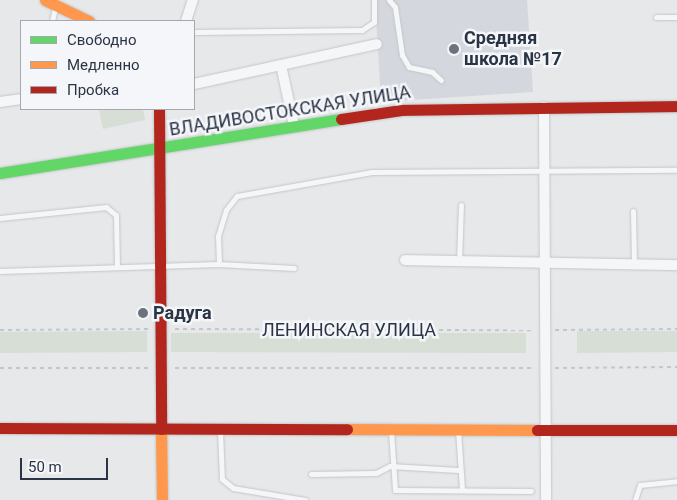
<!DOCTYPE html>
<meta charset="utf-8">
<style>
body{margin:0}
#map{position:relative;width:677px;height:500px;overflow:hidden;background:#e6e8ea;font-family:Roboto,sans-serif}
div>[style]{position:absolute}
.built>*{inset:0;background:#d4d7dd}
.green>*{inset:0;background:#d6ded6}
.path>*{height:2px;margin-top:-1px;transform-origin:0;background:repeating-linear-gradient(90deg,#c5c6ca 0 4px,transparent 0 8px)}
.roads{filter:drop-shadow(0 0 1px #c4c6c8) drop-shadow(0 0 1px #c4c6c8)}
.lane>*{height:5px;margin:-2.5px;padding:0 2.5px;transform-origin:2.5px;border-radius:2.5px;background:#f5f6f7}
.street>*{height:10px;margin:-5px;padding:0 5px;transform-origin:5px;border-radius:5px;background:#f5f6f7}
.fast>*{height:11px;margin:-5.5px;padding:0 5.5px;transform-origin:5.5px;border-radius:5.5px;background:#63d668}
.slow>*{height:11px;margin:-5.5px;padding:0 5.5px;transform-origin:5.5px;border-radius:5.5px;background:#ff974d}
.jam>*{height:11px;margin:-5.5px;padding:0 5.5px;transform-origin:5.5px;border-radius:5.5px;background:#b3261e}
.dots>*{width:14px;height:14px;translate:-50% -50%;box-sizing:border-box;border:2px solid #f4f6f9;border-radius:50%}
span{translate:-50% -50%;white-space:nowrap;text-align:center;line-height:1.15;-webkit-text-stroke:5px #f4f6f9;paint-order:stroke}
.poi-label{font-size:18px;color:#2b3445;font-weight:700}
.left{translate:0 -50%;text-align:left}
.street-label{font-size:18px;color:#2b3445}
.legend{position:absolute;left:20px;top:20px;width:175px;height:90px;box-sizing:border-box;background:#f4f6f9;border:1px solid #a4a8b1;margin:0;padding:6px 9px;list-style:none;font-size:15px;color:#2b3445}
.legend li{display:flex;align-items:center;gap:10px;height:25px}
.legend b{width:25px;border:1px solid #a4a8b1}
.scale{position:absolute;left:20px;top:458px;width:88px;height:22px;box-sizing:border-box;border:2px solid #2b3445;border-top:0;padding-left:6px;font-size:15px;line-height:18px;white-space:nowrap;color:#2b3445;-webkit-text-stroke:4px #f4f6f9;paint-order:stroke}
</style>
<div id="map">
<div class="built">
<i style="clip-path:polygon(375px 0,527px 0,533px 92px,381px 102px)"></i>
</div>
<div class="green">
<i style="clip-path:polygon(99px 109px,143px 109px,145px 120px,103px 129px)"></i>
<i style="clip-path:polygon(147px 331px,147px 352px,0 353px,0 332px)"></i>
<i style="clip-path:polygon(577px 331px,677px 331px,677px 352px,577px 353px)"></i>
<i style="clip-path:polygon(171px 333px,526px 333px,526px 353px,171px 352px)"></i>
</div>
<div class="path">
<i style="left:175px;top:329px;width:360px;rotate:0.2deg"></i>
<i style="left:0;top:330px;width:148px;rotate:-0.4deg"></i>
<i style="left:555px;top:330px;width:122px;rotate:-0.5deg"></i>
<i style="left:0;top:368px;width:148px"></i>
<i style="left:175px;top:368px;width:360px"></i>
<i style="left:555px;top:368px;width:122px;rotate:-0.5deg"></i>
</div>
<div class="roads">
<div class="lane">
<i style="left:389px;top:0;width:9px;rotate:49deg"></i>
<i style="left:395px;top:7px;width:49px;rotate:81.7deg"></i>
<i style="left:402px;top:55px;width:14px;rotate:60deg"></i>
<i style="left:409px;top:67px;width:24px;rotate:12deg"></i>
<i style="left:432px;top:72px;width:12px;rotate:42deg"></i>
<i style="left:656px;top:17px;width:21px"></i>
<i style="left:52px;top:21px;width:13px;rotate:-77deg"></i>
<i style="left:194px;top:32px;width:168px;rotate:-0.7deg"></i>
<i style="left:362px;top:30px;width:14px;rotate:-34deg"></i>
<i style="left:374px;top:22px;width:22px;rotate:-90deg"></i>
<i style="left:633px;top:211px;width:54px;rotate:88.9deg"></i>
<i style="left:0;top:218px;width:107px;rotate:-5.9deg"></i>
<i style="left:106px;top:207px;width:13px;rotate:39deg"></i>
<i style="left:116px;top:215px;width:52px;rotate:88.9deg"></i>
<i style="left:459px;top:261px;width:56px;rotate:-88deg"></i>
<i style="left:219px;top:264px;width:75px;rotate:3.1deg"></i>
<i style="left:0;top:271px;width:219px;rotate:-1.8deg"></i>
<i style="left:219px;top:264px;width:28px;rotate:-92deg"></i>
<i style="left:218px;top:236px;width:27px;rotate:-73deg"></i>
<i style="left:226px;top:210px;width:18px;rotate:-52deg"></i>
<i style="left:237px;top:196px;width:137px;rotate:-10.1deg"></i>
<i style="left:372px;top:172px;width:305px;rotate:-0.4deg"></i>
<i style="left:220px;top:430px;width:49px;rotate:87.7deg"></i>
<i style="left:222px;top:479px;width:14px;rotate:39deg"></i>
<i style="left:233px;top:488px;width:73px;rotate:9.5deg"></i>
<i style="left:458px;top:430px;width:59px;rotate:86.1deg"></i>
<i style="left:391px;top:431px;width:59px;rotate:86.1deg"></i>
<i style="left:395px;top:490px;width:136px;rotate:0.4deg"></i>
<i style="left:311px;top:474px;width:65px;rotate:-0.9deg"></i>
<i style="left:376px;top:473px;width:16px;rotate:-27deg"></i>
<i style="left:390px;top:466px;width:68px;rotate:3.4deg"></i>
<i style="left:635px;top:500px;width:16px;rotate:-72deg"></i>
<i style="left:640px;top:485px;width:37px;rotate:-6deg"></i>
</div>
<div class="street">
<i style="left:186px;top:21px;width:22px;rotate:-72deg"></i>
<i style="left:281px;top:65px;width:62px;rotate:78deg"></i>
<i style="left:194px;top:84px;width:187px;rotate:-12.3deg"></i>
<i style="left:0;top:102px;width:21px;rotate:-8deg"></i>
<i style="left:544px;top:107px;width:393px;rotate:89.7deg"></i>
<i style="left:405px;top:260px;width:272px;rotate:1.1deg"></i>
</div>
<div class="fast">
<i style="left:0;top:173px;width:345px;rotate:-9deg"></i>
</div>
<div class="slow">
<i style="left:45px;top:0;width:49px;rotate:25.5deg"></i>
<i style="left:161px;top:429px;width:71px;rotate:89.2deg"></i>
<i style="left:347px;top:429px;width:190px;rotate:0.3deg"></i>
</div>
<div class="jam">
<i style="left:159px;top:109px;width:320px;rotate:89.6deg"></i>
<i style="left:341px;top:119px;width:61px;rotate:-8.5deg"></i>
<i style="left:401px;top:110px;width:276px;rotate:-0.8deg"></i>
<i style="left:0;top:428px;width:347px;rotate:0.2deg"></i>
<i style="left:537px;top:430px;width:140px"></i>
</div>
</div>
<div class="dots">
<i style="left:454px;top:49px;background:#6c737f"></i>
<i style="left:143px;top:313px;background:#6c737f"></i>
</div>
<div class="poi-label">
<span class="left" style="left:464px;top:49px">Средняя<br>школа №17</span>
<span class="left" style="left:153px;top:313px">Радуга</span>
</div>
<div class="street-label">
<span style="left:290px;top:111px;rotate:-9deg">ВЛАДИВОСТОКСКАЯ УЛИЦА</span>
<span style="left:349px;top:330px">ЛЕНИНСКАЯ УЛИЦА</span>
</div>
<ul class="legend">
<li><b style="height:6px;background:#63d668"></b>Свободно</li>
<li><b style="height:6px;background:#ff974d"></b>Медленно</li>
<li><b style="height:6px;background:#b3261e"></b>Пробка</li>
</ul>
<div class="scale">50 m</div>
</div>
